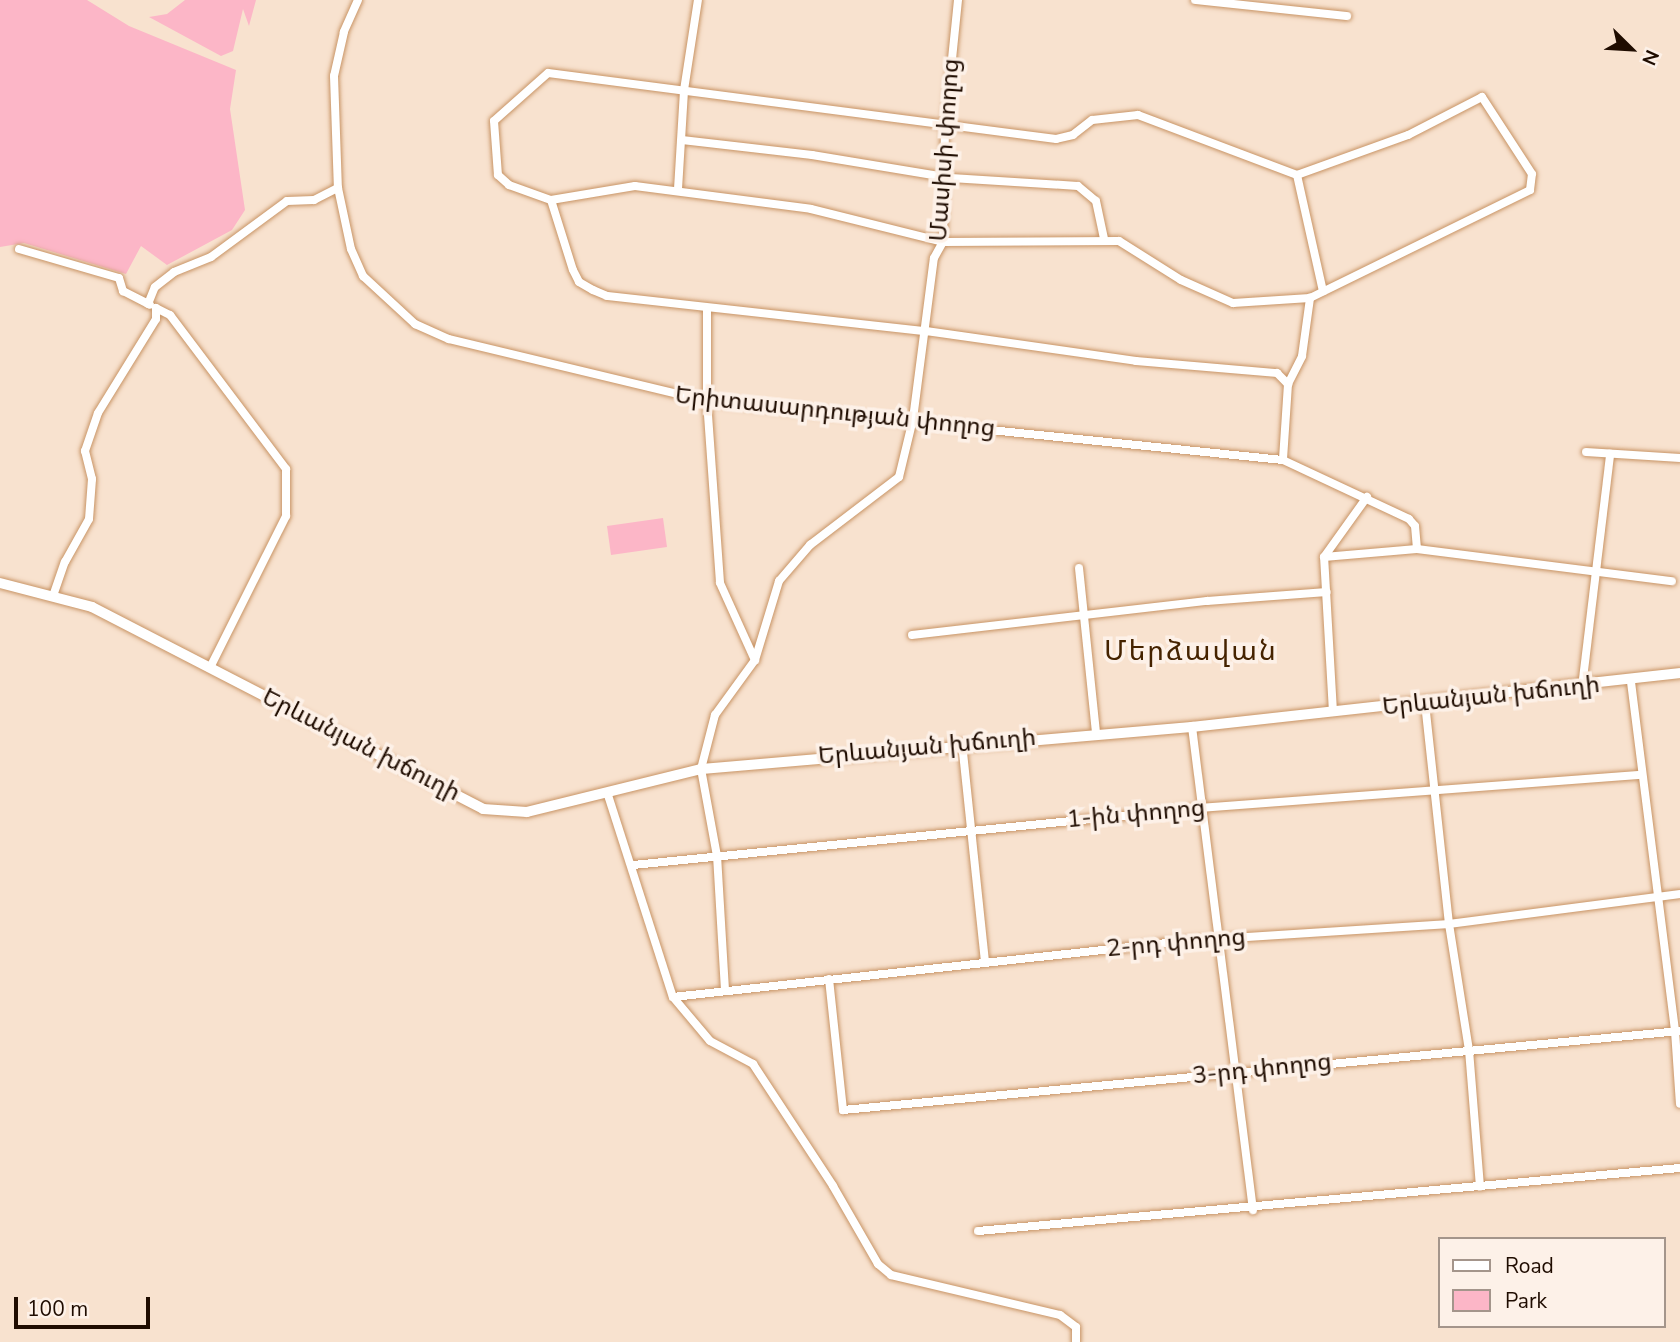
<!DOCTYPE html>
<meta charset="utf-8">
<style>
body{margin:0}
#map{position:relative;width:1680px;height:1342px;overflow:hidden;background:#f8e2cf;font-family:"Nunito Sans","Noto Sans Armenian",sans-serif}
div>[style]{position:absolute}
.green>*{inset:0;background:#fcb6c7}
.roads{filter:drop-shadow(0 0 2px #c89465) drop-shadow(0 0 2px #c89465)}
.minor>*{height:8px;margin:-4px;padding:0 4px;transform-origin:4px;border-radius:4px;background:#fff}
.secondary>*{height:10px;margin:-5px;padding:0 5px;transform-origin:5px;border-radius:5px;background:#fff}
span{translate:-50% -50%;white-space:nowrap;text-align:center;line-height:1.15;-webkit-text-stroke:7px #fdf1e8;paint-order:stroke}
.street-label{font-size:24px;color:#1f0c00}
.quarter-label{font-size:28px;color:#452300;letter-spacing:2px}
.legend{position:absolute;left:1438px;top:1237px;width:228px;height:91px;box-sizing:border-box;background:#fdf1e8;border:2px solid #a4958b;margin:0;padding:9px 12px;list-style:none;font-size:21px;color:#1f0c00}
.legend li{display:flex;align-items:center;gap:14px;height:35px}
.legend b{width:35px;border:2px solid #a4958b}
.north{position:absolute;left:1596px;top:14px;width:70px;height:70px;-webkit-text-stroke:5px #fdf1e8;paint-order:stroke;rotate:114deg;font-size:19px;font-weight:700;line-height:28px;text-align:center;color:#1f0c00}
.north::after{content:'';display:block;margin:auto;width:24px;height:32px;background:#1f0c00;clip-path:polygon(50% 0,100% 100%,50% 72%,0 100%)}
.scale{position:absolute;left:14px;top:1297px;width:136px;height:32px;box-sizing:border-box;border:4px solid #1f0c00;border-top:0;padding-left:9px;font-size:21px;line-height:24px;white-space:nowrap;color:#1f0c00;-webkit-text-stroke:5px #fdf1e8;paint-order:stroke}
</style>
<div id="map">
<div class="green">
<i style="clip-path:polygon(0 0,87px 0,129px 26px,236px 70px,230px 109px,245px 210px,232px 230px,167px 265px,141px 246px,126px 274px,24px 243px,0 247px)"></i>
<i style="clip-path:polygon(185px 0,256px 0,249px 26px,243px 9px,233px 51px,221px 56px,149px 17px,167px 14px)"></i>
<i style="clip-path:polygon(663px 518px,667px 547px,611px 555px,607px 526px)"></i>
</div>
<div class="roads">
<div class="minor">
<i style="left:358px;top:0;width:35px;rotate:114deg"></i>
<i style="left:344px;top:32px;width:45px;rotate:102.8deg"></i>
<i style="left:334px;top:76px;width:112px;rotate:88deg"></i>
<i style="left:338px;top:188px;width:62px;rotate:78deg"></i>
<i style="left:351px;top:249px;width:30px;rotate:66deg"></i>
<i style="left:363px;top:276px;width:71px;rotate:42.7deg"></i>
<i style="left:415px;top:324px;width:37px;rotate:24deg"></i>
<i style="left:449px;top:339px;width:265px;rotate:13.5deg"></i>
<i style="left:707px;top:401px;width:579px;rotate:5.85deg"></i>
<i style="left:1283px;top:460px;width:139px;rotate:25.1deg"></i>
<i style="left:1409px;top:519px;width:9px;rotate:49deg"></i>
<i style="left:1415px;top:526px;width:23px;rotate:85deg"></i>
<i style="left:1195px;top:0;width:153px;rotate:6deg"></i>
<i style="left:682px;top:140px;width:131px;rotate:6.6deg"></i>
<i style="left:812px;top:155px;width:141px;rotate:9.4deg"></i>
<i style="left:951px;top:178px;width:127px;rotate:3.6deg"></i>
<i style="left:1078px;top:186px;width:23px;rotate:40deg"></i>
<i style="left:1096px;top:201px;width:40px;rotate:78deg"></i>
<i style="left:1297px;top:175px;width:119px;rotate:77.4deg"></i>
<i style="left:678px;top:189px;width:99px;rotate:-86.5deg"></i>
<i style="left:684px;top:90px;width:91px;rotate:-81.2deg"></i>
<i style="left:551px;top:200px;width:85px;rotate:-9.5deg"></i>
<i style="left:635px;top:186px;width:177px;rotate:7.4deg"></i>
<i style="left:811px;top:209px;width:136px;rotate:14deg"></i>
<i style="left:943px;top:242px;width:176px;rotate:-0.3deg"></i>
<i style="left:1119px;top:241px;width:73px;rotate:32.2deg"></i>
<i style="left:1181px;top:280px;width:57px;rotate:23.9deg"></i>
<i style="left:1233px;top:303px;width:77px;rotate:-3.7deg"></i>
<i style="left:1310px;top:298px;width:245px;rotate:-26.1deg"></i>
<i style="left:1530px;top:190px;width:16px;rotate:-83deg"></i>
<i style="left:1532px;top:174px;width:92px;rotate:-123deg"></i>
<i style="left:1482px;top:97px;width:83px;rotate:152.8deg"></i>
<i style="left:1408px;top:135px;width:118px;rotate:160.2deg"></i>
<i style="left:1297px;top:175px;width:170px;rotate:-159.3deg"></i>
<i style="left:1138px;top:115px;width:46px;rotate:173.8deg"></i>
<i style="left:1092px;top:120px;width:24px;rotate:142deg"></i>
<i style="left:1073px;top:135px;width:17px;rotate:167deg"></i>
<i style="left:1056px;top:139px;width:512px;rotate:-172.6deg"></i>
<i style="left:548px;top:73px;width:72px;rotate:138.4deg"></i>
<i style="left:494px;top:121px;width:54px;rotate:85.8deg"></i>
<i style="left:498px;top:175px;width:15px;rotate:42deg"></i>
<i style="left:509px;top:185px;width:45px;rotate:19.7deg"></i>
<i style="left:551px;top:200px;width:73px;rotate:72.6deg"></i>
<i style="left:573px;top:270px;width:13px;rotate:63deg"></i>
<i style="left:579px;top:282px;width:16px;rotate:30deg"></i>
<i style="left:593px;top:290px;width:15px;rotate:23deg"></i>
<i style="left:607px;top:296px;width:321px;rotate:6.3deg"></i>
<i style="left:926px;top:331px;width:212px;rotate:8.1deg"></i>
<i style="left:1136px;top:361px;width:142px;rotate:4.9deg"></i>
<i style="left:1277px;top:373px;width:16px;rotate:45deg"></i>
<i style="left:1288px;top:384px;width:76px;rotate:93.8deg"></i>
<i style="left:19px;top:249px;width:104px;rotate:16.2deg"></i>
<i style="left:119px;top:278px;width:14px;rotate:73deg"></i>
<i style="left:123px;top:291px;width:30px;rotate:27deg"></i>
<i style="left:148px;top:304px;width:18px;rotate:-68deg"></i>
<i style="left:155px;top:287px;width:24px;rotate:-38deg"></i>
<i style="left:174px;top:272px;width:40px;rotate:-22deg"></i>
<i style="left:211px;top:257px;width:94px;rotate:-36.4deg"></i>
<i style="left:287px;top:201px;width:27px;rotate:-2deg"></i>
<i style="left:314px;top:200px;width:27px;rotate:-27deg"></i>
<i style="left:707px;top:308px;width:93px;rotate:90deg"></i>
<i style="left:707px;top:401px;width:182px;rotate:85.9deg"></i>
<i style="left:720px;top:583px;width:85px;rotate:65.6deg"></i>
<i style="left:1288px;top:384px;width:31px;rotate:-63deg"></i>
<i style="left:1302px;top:356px;width:59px;rotate:-82.1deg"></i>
<i style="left:1586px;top:452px;width:94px;rotate:3.7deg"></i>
<i style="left:1324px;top:557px;width:93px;rotate:-4.9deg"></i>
<i style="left:1417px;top:549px;width:257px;rotate:7.2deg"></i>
<i style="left:1079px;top:568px;width:166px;rotate:84.1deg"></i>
<i style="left:53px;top:596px;width:36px;rotate:-71deg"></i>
<i style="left:65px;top:562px;width:49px;rotate:-60.8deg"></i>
<i style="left:89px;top:519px;width:40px;rotate:-85.7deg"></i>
<i style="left:92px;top:479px;width:29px;rotate:-104deg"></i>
<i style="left:85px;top:451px;width:40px;rotate:-71.1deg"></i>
<i style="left:98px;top:413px;width:110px;rotate:-58.3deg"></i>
<i style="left:156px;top:319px;width:11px;rotate:-90deg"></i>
<i style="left:156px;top:308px;width:16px;rotate:27deg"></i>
<i style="left:170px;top:315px;width:193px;rotate:53deg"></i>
<i style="left:286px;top:469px;width:47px;rotate:90deg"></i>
<i style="left:286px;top:516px;width:170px;rotate:116.6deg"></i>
<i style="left:912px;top:635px;width:297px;rotate:-6.6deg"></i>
<i style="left:1207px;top:601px;width:120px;rotate:-4.3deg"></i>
<i style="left:1631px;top:682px;width:352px;rotate:82.8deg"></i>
<i style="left:1675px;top:1031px;width:73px;rotate:86.1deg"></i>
<i style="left:1582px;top:687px;width:235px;rotate:-83.1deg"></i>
<i style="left:1425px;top:703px;width:222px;rotate:83.8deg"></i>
<i style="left:1449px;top:924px;width:128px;rotate:81deg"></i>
<i style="left:1469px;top:1050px;width:137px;rotate:85.4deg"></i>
<i style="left:1333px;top:712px;width:155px;rotate:-93.3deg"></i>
<i style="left:1324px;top:557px;width:74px;rotate:-54.4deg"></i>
<i style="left:1192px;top:727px;width:487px;rotate:82.8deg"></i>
<i style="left:962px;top:743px;width:221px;rotate:84deg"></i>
<i style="left:607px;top:792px;width:215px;rotate:72.2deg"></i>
<i style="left:673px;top:997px;width:57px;rotate:49.9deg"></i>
<i style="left:710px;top:1041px;width:49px;rotate:28.1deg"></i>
<i style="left:753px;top:1064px;width:146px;rotate:56.7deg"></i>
<i style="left:833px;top:1186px;width:90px;rotate:60deg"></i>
<i style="left:878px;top:1264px;width:17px;rotate:40deg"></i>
<i style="left:891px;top:1275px;width:174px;rotate:13.3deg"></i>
<i style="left:1060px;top:1315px;width:20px;rotate:37deg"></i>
<i style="left:1076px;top:1327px;width:15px;rotate:90deg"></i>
<i style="left:633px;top:865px;width:570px;rotate:-5.74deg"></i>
<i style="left:1200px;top:808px;width:442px;rotate:-4.3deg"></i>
<i style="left:829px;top:979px;width:132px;rotate:83.9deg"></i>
<i style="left:843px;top:1110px;width:841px;rotate:-5.39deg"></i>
<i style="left:725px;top:990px;width:134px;rotate:-93.4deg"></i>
<i style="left:717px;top:856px;width:88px;rotate:-100.4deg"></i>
<i style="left:701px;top:769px;width:56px;rotate:-75.5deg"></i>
<i style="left:715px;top:715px;width:68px;rotate:-54deg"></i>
<i style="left:755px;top:660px;width:83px;rotate:-73.1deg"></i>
<i style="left:779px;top:581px;width:48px;rotate:-49.3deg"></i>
<i style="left:810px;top:545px;width:112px;rotate:-37.4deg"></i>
<i style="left:899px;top:477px;width:60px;rotate:-76.4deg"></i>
<i style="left:913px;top:419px;width:162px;rotate:-82.6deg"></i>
<i style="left:934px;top:258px;width:18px;rotate:-61deg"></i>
<i style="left:943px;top:242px;width:114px;rotate:-89deg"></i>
<i style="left:945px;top:128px;width:129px;rotate:-84.2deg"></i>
<i style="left:673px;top:997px;width:515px;rotate:-6.24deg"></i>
<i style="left:1185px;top:941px;width:265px;rotate:-3.7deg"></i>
<i style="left:1449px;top:924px;width:233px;rotate:-7.4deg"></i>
<i style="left:978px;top:1231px;width:705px;rotate:-5.13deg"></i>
</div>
<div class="secondary">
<i style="left:0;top:583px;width:95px;rotate:14.6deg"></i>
<i style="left:92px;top:607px;width:440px;rotate:27.3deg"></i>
<i style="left:483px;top:809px;width:44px;rotate:3.9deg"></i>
<i style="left:527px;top:812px;width:179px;rotate:-13.9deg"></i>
<i style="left:701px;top:769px;width:493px;rotate:-4.9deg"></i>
<i style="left:1192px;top:727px;width:491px;rotate:-6.3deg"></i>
</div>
</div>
<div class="street-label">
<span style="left:945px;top:150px;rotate:-86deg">Մասիսի փողոց</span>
<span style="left:835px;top:412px;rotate:6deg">Երիտասարդության փողոց</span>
<span style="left:1491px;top:696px;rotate:-6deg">Երևանյան խճուղի</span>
<span style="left:361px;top:745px;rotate:27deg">Երևանյան խճուղի</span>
<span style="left:927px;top:747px;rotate:-5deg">Երևանյան խճուղի</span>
<span style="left:1136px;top:814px;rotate:-5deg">1-ին փողոց</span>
<span style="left:1176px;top:943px;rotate:-5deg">2-րդ փողոց</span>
<span style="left:1262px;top:1069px;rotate:-6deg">3-րդ փողոց</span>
</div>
<div class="quarter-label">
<span style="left:1191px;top:651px">Մերձավան</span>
</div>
<ul class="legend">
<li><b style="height:9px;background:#fff"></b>Road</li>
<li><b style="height:19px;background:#fcb6c7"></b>Park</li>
</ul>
<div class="north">N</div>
<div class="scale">100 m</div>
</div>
